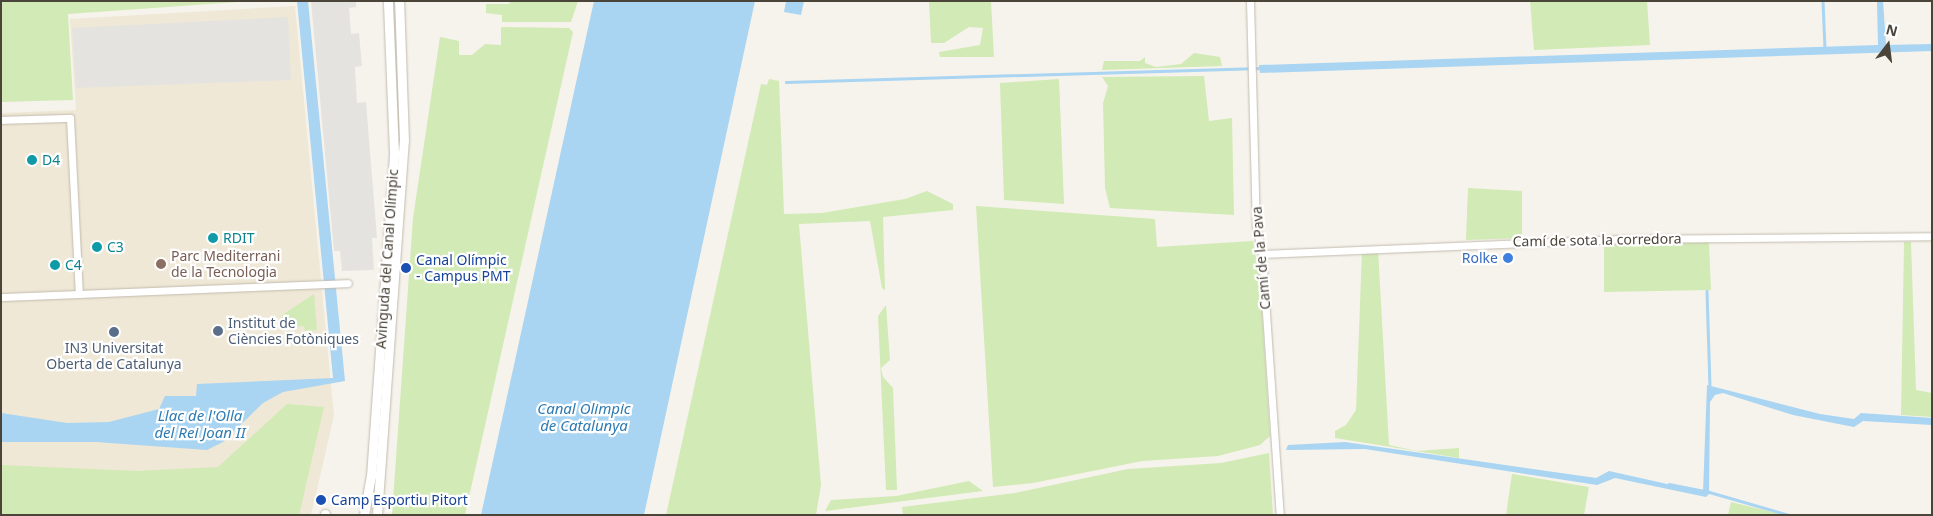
<!DOCTYPE html>
<meta charset="utf-8">
<style>
body{margin:0}
#map{position:relative;width:1933px;height:516px;overflow:hidden;background:#f6f3ec;font-family:"Noto Sans",sans-serif}
div>[style]{position:absolute}
.education>*{inset:0;background:#efe8d6}
.green>*{inset:0;background:#d2eab5}
.parking>*{inset:0;background:#e5e3e0}
.water>*{inset:0;background:#a9d4f2}
.stream>*{height:2.5px;margin:-1.25px;padding:0 1.25px;transform-origin:1.25px;border-radius:1.25px;background:#a9d4f2}
.roads{filter:drop-shadow(0 0 1px #c2bbae) drop-shadow(0 0 1px #c2bbae)}
.minor>*{height:7px;margin:-3.5px;padding:0 3.5px;transform-origin:3.5px;border-radius:3.5px;background:#fff}
.tertiary>*{height:9px;margin:-4.5px;padding:0 4.5px;transform-origin:4.5px;border-radius:4.5px;background:#fff}
.dots>*{width:14px;height:14px;translate:-50% -50%;box-sizing:border-box;border:2px solid #fff;border-radius:50%}
span{translate:-50% -50%;white-space:nowrap;text-align:center;line-height:1.15;-webkit-text-stroke:4.5px #fff;paint-order:stroke}
.culture-label{font-size:14px;color:#0d838f}
.left{translate:0 -50%;text-align:left}
.street-label{font-size:14px;color:#4b4439}
.education-label{font-size:14px;color:#785e54}
.shop-label{font-size:14px;color:#366cbe}
.right{translate:-100% -50%;text-align:right}
.transit-label{font-size:14px;color:#164399}
.service-label{font-size:14px;color:#4e5e75}
.water-label{font-size:15px;color:#2e7ab2;font-style:italic}
.frame{position:absolute;inset:0;border:2px solid #4b4439;pointer-events:none}
.north{position:absolute;left:1863px;top:20px;width:50px;height:50px;-webkit-text-stroke:4px #fff;paint-order:stroke;rotate:15deg;font-size:14px;font-weight:700;line-height:20px;text-align:center;color:#4b4439}
.north::after{content:'';display:block;margin:auto;width:18px;height:22px;background:#4b4439;clip-path:polygon(50% 0,100% 100%,50% 72%,0 100%)}
</style>
<div id="map">
<div class="education">
<i style="clip-path:polygon(295px 6px,334px 416px,311px 515px,1px 515px,1px 113px,76px 110px,70px 19px)"></i>
</div>
<div class="green">
<i style="clip-path:polygon(1px 1px,252px 1px,68px 14px,73px 100px,1px 102px)"></i>
<i style="clip-path:polygon(511px 1px,578px 1px,571px 22px,502px 22px,502px 15px,486px 13px,486px 4px,509px 4px)"></i>
<i style="clip-path:polygon(929px 1px,991px 1px,994px 57px,940px 57px,939px 52px,980px 45px,983px 28px,969px 27px,944px 43px,931px 43px)"></i>
<i style="clip-path:polygon(1530px 1px,1647px 1px,1650px 45px,1534px 50px)"></i>
<i style="clip-path:polygon(501px 27px,569px 28px,573px 32px,465px 515px,392px 515px,413px 218px,440px 37px,459px 41px,459px 55px,472px 55px,485px 44px,501px 45px)"></i>
<i style="clip-path:polygon(1194px 53px,1220px 57px,1222px 66px,1102px 70px,1104px 61px,1140px 61px,1145px 57px,1145px 63px,1156px 67px,1181px 64px)"></i>
<i style="clip-path:polygon(1204px 76px,1209px 121px,1232px 118px,1234px 215px,1110px 208px,1105px 188px,1103px 103px,1108px 86px,1102px 77px)"></i>
<i style="clip-path:polygon(769px 79px,779px 81px,784px 214px,822px 213px,905px 199px,927px 191px,953px 204px,953px 210px,883px 217px,885px 290px,882px 288px,870px 221px,799px 224px,821px 485px,816px 515px,666px 515px,761px 84px,767px 85px)"></i>
<i style="clip-path:polygon(1059px 79px,1064px 204px,1004px 200px,1000px 83px)"></i>
<i style="clip-path:polygon(1468px 188px,1522px 191px,1522px 238px,1466px 240px)"></i>
<i style="clip-path:polygon(976px 206px,1155px 219px,1157px 247px,1253px 241px,1260px 281px,1270px 436px,1260px 445px,1218px 456px,1142px 461px,1033px 483px,993px 487px)"></i>
<i style="clip-path:polygon(1707px 241px,1709px 243px,1711px 290px,1604px 292px,1604px 245px)"></i>
<i style="clip-path:polygon(1904px 242px,1911px 242px,1916px 390px,1932px 393px,1932px 417px,1901px 415px)"></i>
<i style="clip-path:polygon(1378px 250px,1389px 445px,1417px 451px,1459px 448px,1459px 458px,1335px 438px,1335px 431px,1346px 425px,1356px 410px,1362px 251px)"></i>
<i style="clip-path:polygon(314px 294px,317px 330px,305px 331px,304px 326px,283px 328px,282px 315px)"></i>
<i style="clip-path:polygon(886px 305px,890px 360px,881px 368px,883px 377px,893px 388px,897px 490px,886px 490px,878px 316px)"></i>
<i style="clip-path:polygon(287px 404px,324px 407px,299px 515px,1px 515px,1px 465px,137px 471px,218px 467px)"></i>
<i style="clip-path:polygon(1269px 453px,1273px 515px,903px 515px,902px 507px,1015px 493px,1128px 469px,1221px 463px)"></i>
<i style="clip-path:polygon(1512px 474px,1589px 487px,1584px 515px,1506px 515px)"></i>
<i style="clip-path:polygon(969px 481px,983px 491px,825px 511px,831px 500px,896px 496px)"></i>
<i style="clip-path:polygon(1731px 502px,1785px 515px,1728px 515px)"></i>
</div>
<div class="parking">
<i style="clip-path:polygon(311px 1px,356px 1px,356px 7px,349px 8px,351px 34px,359px 33px,362px 66px,355px 67px,357px 103px,366px 102px,377px 238px,372px 238px,374px 270px,342px 271px,340px 251px,334px 251px)"></i>
<i style="clip-path:polygon(288px 17px,291px 80px,76px 88px,72px 28px)"></i>
</div>
<div class="water">
<i style="clip-path:polygon(297px 1px,308px 1px,345px 381px,283px 392px,263px 403px,223px 442px,207px 450px,96px 442px,1px 442px,1px 413px,67px 423px,109px 422px,159px 409px,165px 396px,196px 396px,197px 384px,333px 378px)"></i>
<i style="clip-path:polygon(594px 1px,755px 1px,644px 515px,481px 515px)"></i>
<i style="clip-path:polygon(786px 1px,804px 1px,801px 15px,784px 12px)"></i>
<i style="clip-path:polygon(1877px 1px,1883px 1px,1886px 45px,1932px 44px,1932px 51px,1260px 73px,1259px 65px,1878px 45px)"></i>
<i style="clip-path:polygon(1707px 385px,1820px 414px,1854px 419px,1861px 413px,1932px 418px,1932px 425px,1863px 421px,1854px 427px,1793px 415px,1723px 393px,1715px 395px,1710px 402px,1709px 494px,1706px 497px,1615px 478px,1597px 485px,1365px 449px,1286px 450px,1288px 445px,1345px 442px,1596px 478px,1609px 471px,1703px 492px)"></i>
</div>
<div class="stream">
<i style="left:1823px;top:1px;width:48px;rotate:87.6deg"></i>
<i style="left:786px;top:82px;width:475px;rotate:-1.7deg"></i>
<i style="left:1707px;top:291px;width:97px;rotate:88.2deg"></i>
<i style="left:1669px;top:484px;width:37px;rotate:11deg"></i>
<i style="left:1706px;top:491px;width:86px;rotate:16.1deg"></i>
</div>
<div class="roads">
<div class="minor">
<i style="left:1250px;top:1px;width:226px;rotate:88.5deg"></i>
<i style="left:1256px;top:227px;width:28px;rotate:77deg"></i>
<i style="left:1262px;top:254px;width:262px;rotate:86.1deg"></i>
<i style="left:1px;top:120px;width:69px;rotate:-1.7deg"></i>
<i style="left:70px;top:118px;width:176px;rotate:87.1deg"></i>
<i style="left:1262px;top:254px;width:355px;rotate:-2.4deg"></i>
<i style="left:1617px;top:239px;width:315px;rotate:-0.5deg"></i>
<i style="left:1px;top:297px;width:347px;rotate:-2.3deg"></i>
</div>
<div class="tertiary">
<i style="left:325px;top:515px;width:1px;rotate:-90deg"></i>
<i style="left:364px;top:515px;width:40px;rotate:-80deg"></i>
<i style="left:371px;top:476px;width:324px;rotate:-85.9deg"></i>
<i style="left:394px;top:153px;width:152px;rotate:-92.3deg"></i>
<i style="left:377px;top:515px;width:375px;rotate:-85.9deg"></i>
<i style="left:404px;top:141px;width:140px;rotate:-92deg"></i>
</div>
</div>
<div class="dots">
<i style="left:32px;top:160px;background:#0f9aa8"></i>
<i style="left:213px;top:238px;background:#0f9aa8"></i>
<i style="left:97px;top:247px;background:#0f9aa8"></i>
<i style="left:1508px;top:258px;background:#3f7fe0"></i>
<i style="left:161px;top:264px;background:#8d6e63"></i>
<i style="left:55px;top:265px;background:#0f9aa8"></i>
<i style="left:406px;top:268px;background:#1a4fb4"></i>
<i style="left:218px;top:331px;background:#5c6f8a"></i>
<i style="left:114px;top:332px;background:#5c6f8a"></i>
<i style="left:321px;top:500px;background:#1a4fb4"></i>
</div>
<div class="culture-label">
<span class="left" style="left:42px;top:160px">D4</span>
<span class="left" style="left:223px;top:238px">RDIT</span>
<span class="left" style="left:107px;top:247px">C3</span>
<span class="left" style="left:65px;top:265px">C4</span>
</div>
<div class="street-label">
<span style="left:1597px;top:240px;rotate:-1deg">Camí de sota la corredora</span>
<span style="left:1261px;top:258px;rotate:-95deg">Camí de la Pava</span>
<span style="left:387px;top:259px;rotate:-86deg">Avinguda del Canal Olímpic</span>
</div>
<div class="education-label">
<span class="left" style="left:171px;top:264px">Parc Mediterrani<br>de la Tecnologia</span>
</div>
<div class="shop-label">
<span class="right" style="left:1498px;top:258px">Rolke</span>
</div>
<div class="transit-label">
<span class="left" style="left:416px;top:268px">Canal Olímpic<br>- Campus PMT</span>
<span class="left" style="left:331px;top:500px">Camp Esportiu Pitort</span>
</div>
<div class="service-label">
<span class="left" style="left:228px;top:331px">Institut de<br>Ciències Fotòniques</span>
<span style="left:114px;top:356px">IN3 Universitat<br>Oberta de Catalunya</span>
</div>
<div class="water-label">
<span style="left:584px;top:417px">Canal Olimpic<br>de Catalunya</span>
<span style="left:200px;top:424px">Llac de l'Olla<br>del Rei Joan II</span>
</div>
<div class="frame"></div>
<div class="north">N</div>
</div>
